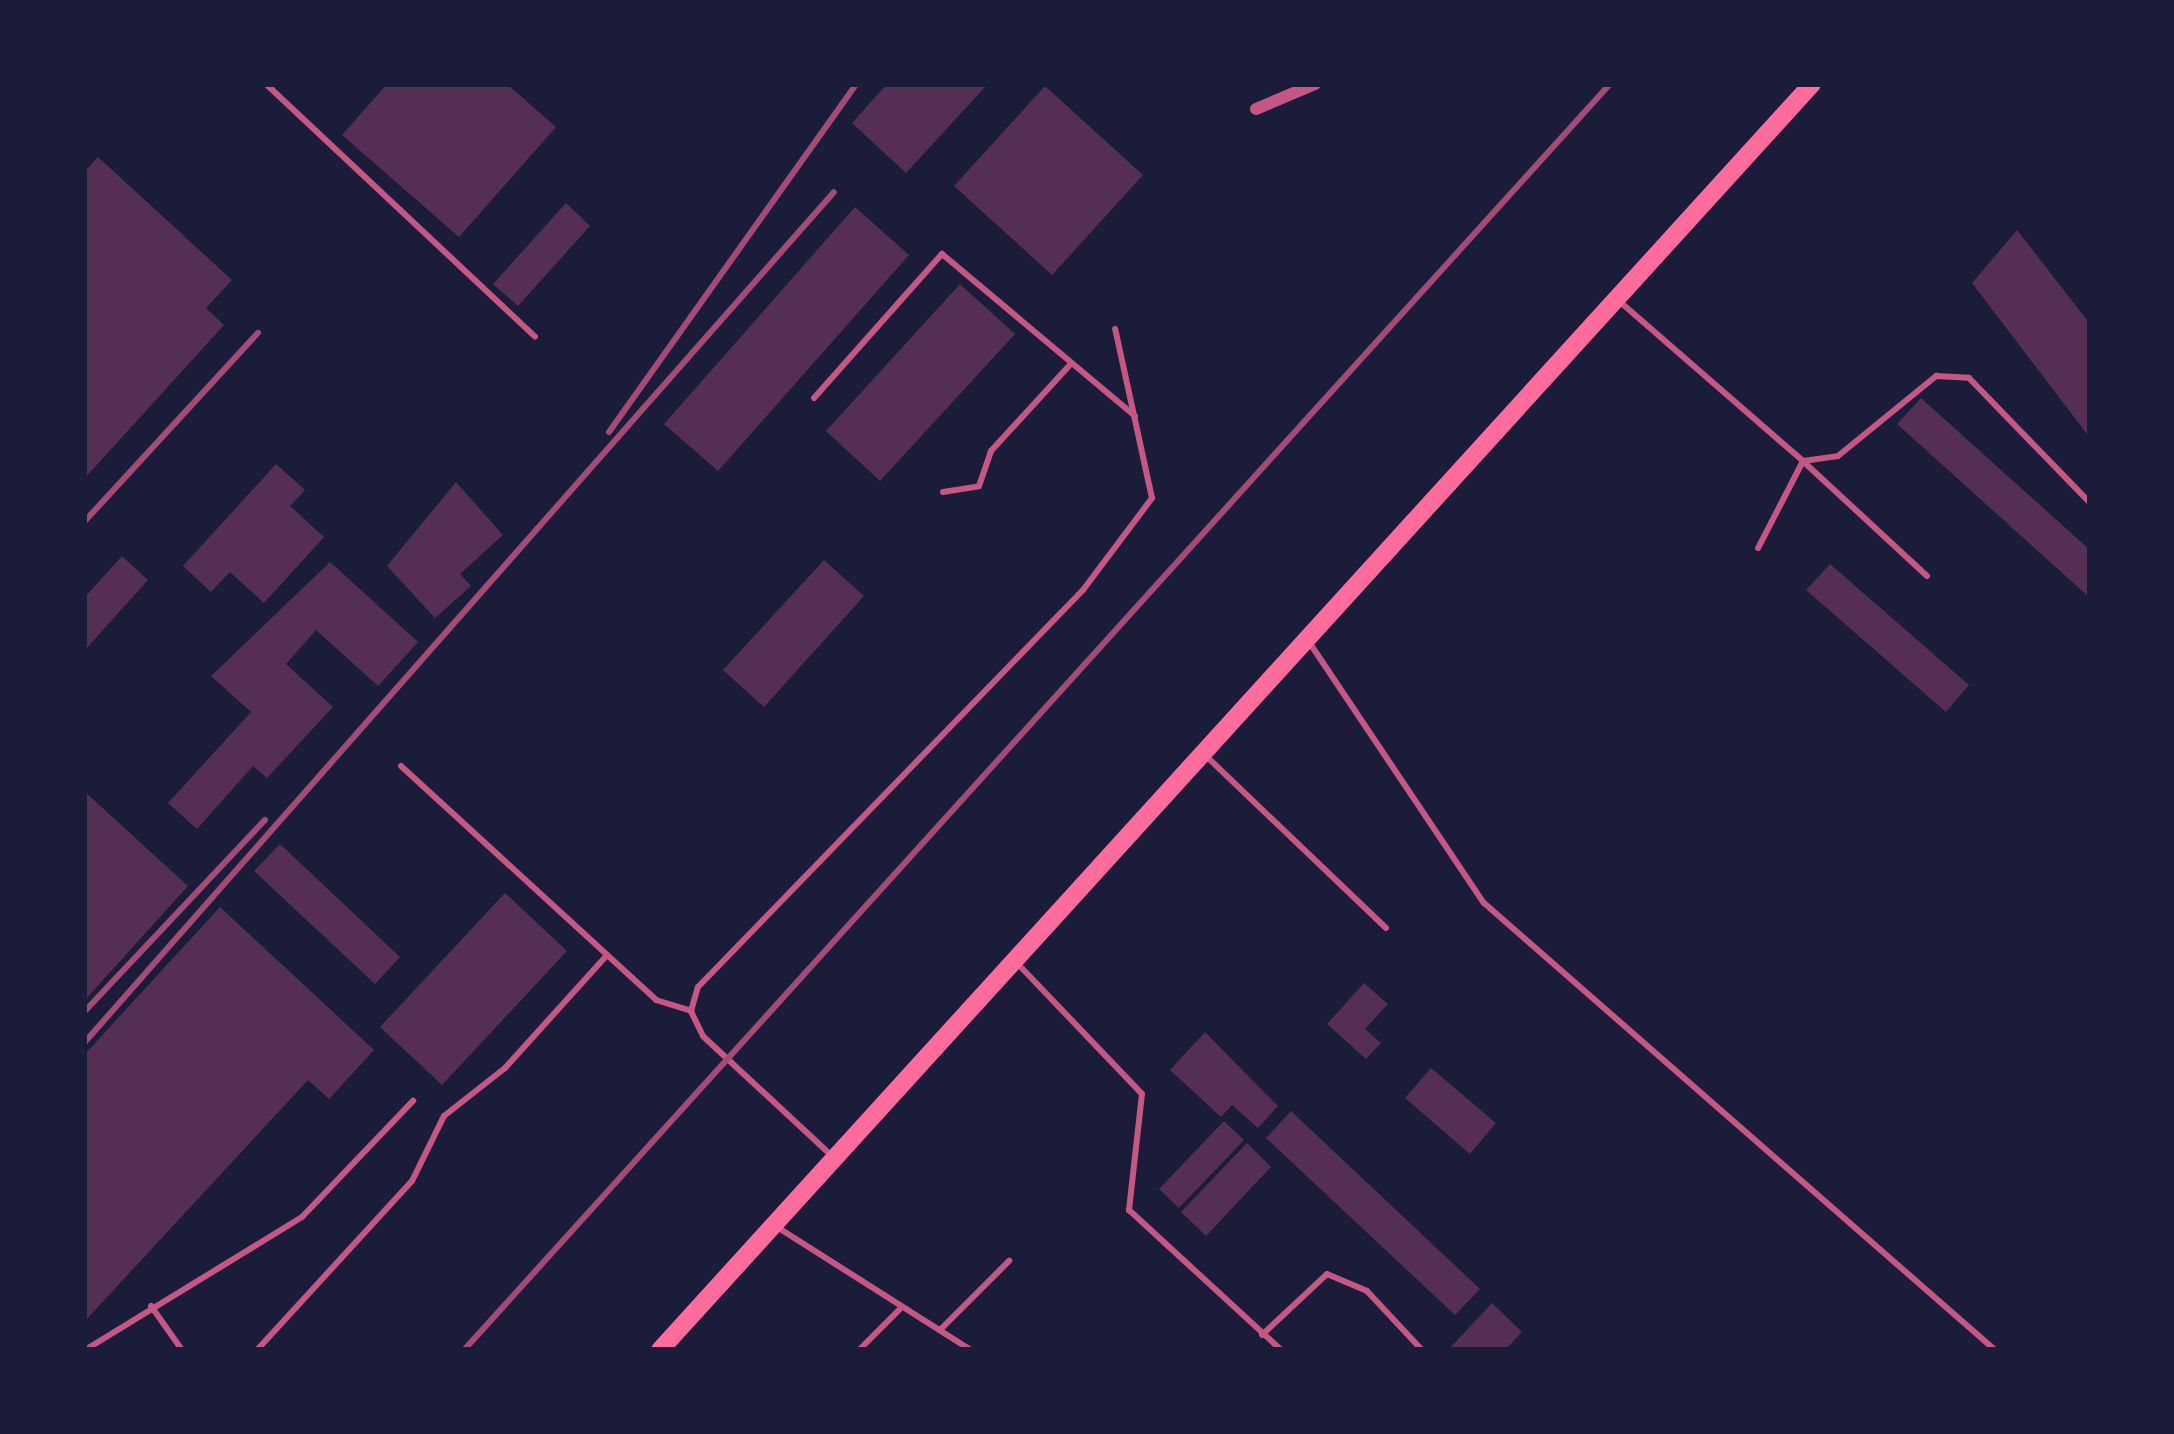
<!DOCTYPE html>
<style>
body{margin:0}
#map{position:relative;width:2174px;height:1434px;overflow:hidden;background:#1b1b3a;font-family:Barlow,sans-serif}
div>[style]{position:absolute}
.building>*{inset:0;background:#542f53}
.service>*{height:6px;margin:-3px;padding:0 3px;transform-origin:3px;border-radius:3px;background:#c65784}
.minor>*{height:12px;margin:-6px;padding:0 6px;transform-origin:6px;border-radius:6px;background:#c65784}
.secondary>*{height:18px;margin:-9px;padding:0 9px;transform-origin:9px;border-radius:9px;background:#ff6b9d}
.rail>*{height:6px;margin:-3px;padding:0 3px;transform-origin:3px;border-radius:3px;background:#a44b75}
span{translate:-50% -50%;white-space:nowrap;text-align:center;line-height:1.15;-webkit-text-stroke:12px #1b1b3a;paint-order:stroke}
.frame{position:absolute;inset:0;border:87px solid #1b1b3a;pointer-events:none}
</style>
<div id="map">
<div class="building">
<i style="clip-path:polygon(387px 84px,507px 84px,556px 127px,459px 237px,342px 135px)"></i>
<i style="clip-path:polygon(887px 84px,988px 84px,906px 173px,852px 123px)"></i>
<i style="clip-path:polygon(1045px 86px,1143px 175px,1052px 275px,954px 186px)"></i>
<i style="clip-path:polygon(98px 157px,232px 280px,206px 308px,224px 325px,84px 479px,84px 172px)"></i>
<i style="clip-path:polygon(566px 203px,590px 226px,518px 306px,493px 284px)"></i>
<i style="clip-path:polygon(855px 207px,909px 255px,718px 471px,664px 424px)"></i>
<i style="clip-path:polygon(2017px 230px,2090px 324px,2090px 438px,1972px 283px)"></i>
<i style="clip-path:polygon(960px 284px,1015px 334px,880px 481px,826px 431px)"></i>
<i style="clip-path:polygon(1921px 398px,2090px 550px,2090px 598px,1897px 424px)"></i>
<i style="clip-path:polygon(276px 464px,305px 490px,290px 506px,324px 537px,264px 603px,230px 572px,211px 592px,183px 566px)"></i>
<i style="clip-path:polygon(456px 482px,503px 535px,460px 574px,471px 586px,435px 618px,387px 566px)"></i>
<i style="clip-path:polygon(122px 556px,148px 580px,84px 651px,84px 598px)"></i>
<i style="clip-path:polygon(824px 560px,864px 596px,764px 707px,723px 670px)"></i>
<i style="clip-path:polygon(330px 562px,418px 642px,378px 686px,316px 630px,286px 664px,333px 707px,267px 778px,253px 766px,197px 829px,168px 803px,251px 712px,211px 676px)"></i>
<i style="clip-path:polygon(1830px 564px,1969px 685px,1946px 712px,1806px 590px)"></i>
<i style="clip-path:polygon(84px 791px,188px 886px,84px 1001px)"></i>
<i style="clip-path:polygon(280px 844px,400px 957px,375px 984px,254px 871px)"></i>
<i style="clip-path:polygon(505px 893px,567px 951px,442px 1085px,380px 1027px)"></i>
<i style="clip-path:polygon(220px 907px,374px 1050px,329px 1099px,308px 1080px,84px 1322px,84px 1055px)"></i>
<i style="clip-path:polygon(1364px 983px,1388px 1004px,1365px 1029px,1381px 1043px,1366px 1059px,1327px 1024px)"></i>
<i style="clip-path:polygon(1205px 1032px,1278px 1106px,1258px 1128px,1232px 1105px,1221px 1117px,1170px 1070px)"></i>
<i style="clip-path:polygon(1431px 1068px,1496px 1123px,1470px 1154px,1405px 1098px)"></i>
<i style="clip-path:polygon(1291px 1111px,1480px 1289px,1455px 1315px,1266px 1138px)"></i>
<i style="clip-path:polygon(1224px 1121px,1244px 1140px,1179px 1208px,1159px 1189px)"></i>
<i style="clip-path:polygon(1247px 1143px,1271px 1167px,1206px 1236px,1181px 1212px)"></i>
<i style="clip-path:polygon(1492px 1303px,1522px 1332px,1505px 1350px,1448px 1350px)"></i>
</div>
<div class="service">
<i style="left:266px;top:84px;width:369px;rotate:43.2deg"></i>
<i style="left:1619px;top:301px;width:244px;rotate:41deg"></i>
<i style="left:1803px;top:461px;width:98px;rotate:117.3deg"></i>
<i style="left:814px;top:398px;width:193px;rotate:-48.4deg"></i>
<i style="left:942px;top:254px;width:252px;rotate:40deg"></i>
<i style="left:943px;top:492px;width:36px;rotate:-9deg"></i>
<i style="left:979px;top:486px;width:37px;rotate:-71deg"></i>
<i style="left:991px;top:451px;width:115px;rotate:-47.5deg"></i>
<i style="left:1927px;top:576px;width:169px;rotate:-137.2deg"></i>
<i style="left:1803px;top:461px;width:35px;rotate:-8deg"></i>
<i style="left:1838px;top:456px;width:127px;rotate:-39.2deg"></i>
<i style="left:1936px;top:376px;width:33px;rotate:3deg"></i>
<i style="left:1969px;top:378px;width:174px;rotate:45.9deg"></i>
<i style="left:1309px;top:642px;width:314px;rotate:56.2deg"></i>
<i style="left:1484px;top:903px;width:679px;rotate:41.18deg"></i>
<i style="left:1206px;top:756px;width:249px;rotate:43.7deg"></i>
<i style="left:401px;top:766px;width:346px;rotate:42.5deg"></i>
<i style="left:656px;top:1000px;width:37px;rotate:17deg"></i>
<i style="left:1016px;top:962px;width:182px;rotate:46.3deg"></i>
<i style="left:1142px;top:1094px;width:117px;rotate:96.4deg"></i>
<i style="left:1129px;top:1210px;width:207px;rotate:42.6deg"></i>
<i style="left:832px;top:1156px;width:176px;rotate:-137.1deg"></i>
<i style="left:703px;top:1036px;width:28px;rotate:-116deg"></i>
<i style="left:691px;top:1011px;width:25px;rotate:-74deg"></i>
<i style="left:698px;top:987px;width:553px;rotate:-45.88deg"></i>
<i style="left:1083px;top:590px;width:115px;rotate:-53.1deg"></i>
<i style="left:1152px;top:498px;width:173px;rotate:-102.3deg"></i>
<i style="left:777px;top:1227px;width:230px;rotate:32.4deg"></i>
<i style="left:151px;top:1306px;width:54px;rotate:54.8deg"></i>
<i style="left:940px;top:1330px;width:98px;rotate:-45deg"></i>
<i style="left:1262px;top:1335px;width:89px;rotate:-43.2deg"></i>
<i style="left:1327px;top:1274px;width:43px;rotate:23deg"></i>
<i style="left:1367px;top:1291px;width:81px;rotate:47deg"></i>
<i style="left:85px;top:1350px;width:255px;rotate:-31.5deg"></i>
<i style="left:302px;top:1217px;width:161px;rotate:-46.3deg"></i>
<i style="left:257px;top:1350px;width:229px;rotate:-47.5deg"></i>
<i style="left:412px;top:1181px;width:72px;rotate:-63.8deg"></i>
<i style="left:444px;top:1116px;width:78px;rotate:-38.2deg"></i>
<i style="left:505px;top:1068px;width:152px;rotate:-47.9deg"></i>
<i style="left:859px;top:1350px;width:57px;rotate:-45deg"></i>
<i style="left:1057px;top:1350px;width:27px"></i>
</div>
<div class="minor">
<i style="left:1256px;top:109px;width:64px;rotate:-23deg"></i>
</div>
<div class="secondary">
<i style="left:660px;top:1350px;width:1712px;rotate:-47.7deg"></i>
</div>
<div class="rail">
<i style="left:609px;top:432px;width:427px;rotate:-54.6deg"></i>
<i style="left:84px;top:522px;width:257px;rotate:-47.4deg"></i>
<i style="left:84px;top:1012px;width:264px;rotate:-46.7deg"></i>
<i style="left:84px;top:1043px;width:1134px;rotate:-48.61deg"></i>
<i style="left:464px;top:1350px;width:1708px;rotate:-47.85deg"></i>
</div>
<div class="frame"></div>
</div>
